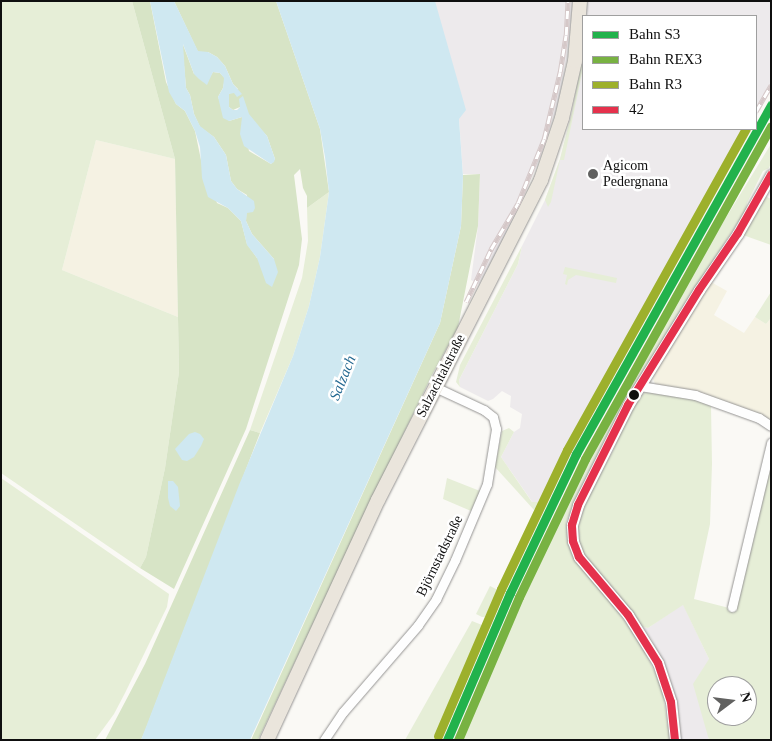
<!DOCTYPE html>
<meta charset="utf-8">
<style>
body{margin:0}
#map{position:relative;width:772px;height:741px;overflow:hidden;background:#faf9f5;font-family:Georgia,serif}
div>[style]{position:absolute}
.industrial>*{inset:0;background:#edeaec}
.farmland>*{inset:0;background:#f5f2e3}
.green>*{inset:0;background:#e6eed7}
.forest>*{inset:0;background:#d7e4c6}
.water>*{inset:0;background:#cfe8f1}
.roads{filter:drop-shadow(0 0 1px #959493) drop-shadow(0 0 1px #959493)}
.minor>*{height:9px;margin:-4.5px;padding:0 4.5px;transform-origin:4.5px;border-radius:4.5px;background:#fefefe}
.tertiary>*{height:11px;margin:-5.5px;padding:0 5.5px;transform-origin:5.5px;border-radius:5.5px;background:#fefefe}
.primary>*{height:14px;margin:-7px;padding:0 7px;transform-origin:7px;border-radius:7px;background:#eae5dc}
.rail>*{height:4.5px;margin-top:-2.25px;transform-origin:0;background:repeating-linear-gradient(90deg,#fff 0 8px,#d5c8c8 0 16px);box-sizing:border-box;border-block:1px solid #d5c8c8}
.bus-1>*{height:8px;margin:-4px;padding:0 4px;transform-origin:4px;border-radius:4px;background:#e5314c}
.rail-1>*{height:9px;margin:-4.5px;padding:0 4.5px;transform-origin:4.5px;border-radius:4.5px;background:#22b24c}
.rail-2>*{height:9px;margin:-4.5px;padding:0 4.5px;transform-origin:4.5px;border-radius:4.5px;background:#78b242}
.rail-3>*{height:9px;margin:-4.5px;padding:0 4.5px;transform-origin:4.5px;border-radius:4.5px;background:#9db02c}
.dots>*{width:14px;height:14px;translate:-50% -50%;box-sizing:border-box;border:2px solid #fff;border-radius:50%}
span{translate:-50% -50%;white-space:nowrap;text-align:center;line-height:1.15;-webkit-text-stroke:5px #fff;paint-order:stroke}
.poi-label{font-size:14px;color:#0f0f0f}
.left{translate:0 -50%;text-align:left}
.street-label{font-size:14px;color:#0f0f0f}
.water-label{font-size:15px;color:#266a92;font-style:italic}
.frame{position:absolute;inset:0;border:2px solid #0f0f0f;pointer-events:none}
.legend{position:absolute;left:582px;top:15px;width:175px;height:115px;box-sizing:border-box;background:#fff;border:1px solid #9f9f9f;margin:0;padding:6px 9px;list-style:none;font-size:15px;color:#0f0f0f}
.legend li{display:flex;align-items:center;gap:10px;height:25px}
.legend b{width:25px;border:1px solid #9f9f9f}
.north{position:absolute;left:707px;top:676px;width:50px;height:50px;box-sizing:border-box;background:#fff;border:1px solid #9f9f9f;border-radius:50%;rotate:75deg;font-size:14px;font-weight:700;line-height:20px;text-align:center;color:#0f0f0f}
.north::after{content:'';display:block;margin:auto;width:18px;height:22px;background:#616160;clip-path:polygon(50% 0,100% 100%,50% 72%,0 100%)}
</style>
<div id="map">
<div class="industrial">
<i style="clip-path:polygon(434px 1px,573px 1px,567px 59px,557px 108px,541px 156px,509px 230px,479px 284px,471px 280px,478px 226px,480px 174px,463px 174px,459px 119px)"></i>
<i style="clip-path:polygon(587px 1px,771px 1px,771px 90px,756px 117px,756px 16px,586px 16px)"></i>
<i style="clip-path:polygon(583px 45px,583px 129px,749px 129px,667px 275px,543px 507px,540px 502px,533px 503px,501px 457px,514px 432px,520px 428px,522px 414px,510px 407px,511px 396px,502px 391px,493px 399px,488px 401px,460px 387px,459px 380px,518px 264px,522px 246px,545px 200px,560px 159px,572px 112px)"></i>
<i style="clip-path:polygon(683px 604px,709px 659px,706px 724px,709px 740px,680px 740px,675px 698px,669px 676px,652px 640px,643px 627px,648px 628px)"></i>
</div>
<div class="farmland">
<i style="clip-path:polygon(96px 140px,175px 159px,178px 317px,62px 270px)"></i>
<i style="clip-path:polygon(711px 282px,727px 291px,714px 315px,744px 333px,755px 317px,766px 324px,771px 318px,771px 422px,656px 386px,653px 379px,656px 370px)"></i>
</div>
<div class="green">
<i style="clip-path:polygon(1px 1px,132px 1px,175px 159px,96px 140px,62px 270px,178px 317px,179px 372px,165px 468px,146px 557px,140px 568px,1px 473px)"></i>
<i style="clip-path:polygon(581px 65px,583px 65px,582px 73px,564px 160px,560px 160px,551px 202px,548px 207px,545px 200px,560px 159px,572px 112px)"></i>
<i style="clip-path:polygon(771px 144px,771px 163px,769px 168px,763px 171px,747px 203px,746px 210px,670px 327px,574px 502px,566px 523px,569px 544px,641px 644px,662px 687px,670px 740px,459px 740px,535px 567px,540px 561px,541px 554px,579px 477px,675px 301px)"></i>
<i style="clip-path:polygon(329px 192px,320px 257px,309px 306px,293px 356px,260px 433px,250px 430px,302px 278px,308px 241px,307px 208px)"></i>
<i style="clip-path:polygon(765px 196px,771px 199px,771px 245px,743px 235px)"></i>
<i style="clip-path:polygon(522px 246px,518px 264px,459px 380px,460px 387px,456px 382px,460px 365px)"></i>
<i style="clip-path:polygon(565px 267px,617px 278px,616px 283px,576px 275px,568px 280px,567px 285px,565px 284px,567px 275px,563px 274px)"></i>
<i style="clip-path:polygon(771px 292px,771px 318px,766px 324px,755px 317px)"></i>
<i style="clip-path:polygon(evenodd,646px 392px,691px 398px,711px 406px,712px 464px,710px 524px,694px 599px,733px 609px,771px 453px,771px 740px,709px 740px,693px 684px,709px 659px,683px 605px,648px 628px,643px 627px,585px 558px,579px 544px,577px 526px,582px 508px,613px 451px,625px 421px,639px 397px,646px 392px,717px 686px,747px 686px,747px 716px,717px 716px,717px 686px)"></i>
<i style="clip-path:polygon(509px 428px,514px 432px,501px 457px,532px 502px,540px 502px,534px 510px,495px 467px,502px 431px)"></i>
<i style="clip-path:polygon(1px 478px,169px 594px,167px 607px,125px 693px,114px 714px,95px 740px,1px 740px)"></i>
<i style="clip-path:polygon(447px 478px,480px 491px,471px 511px,443px 499px)"></i>
<i style="clip-path:polygon(490px 586px,498px 590px,485px 617px,482px 617px,476px 614px)"></i>
<i style="clip-path:polygon(472px 621px,482px 625px,433px 740px,405px 740px)"></i>
</div>
<div class="forest">
<i style="clip-path:polygon(132px 1px,150px 1px,166px 82px,176px 104px,185px 111px,195px 131px,201px 160px,217px 203px,228px 208px,241px 221px,247px 244px,257px 258px,274px 259px,252px 234px,246px 221px,247px 195px,237px 189px,231px 181px,226px 155px,214px 137px,200px 127px,194px 114px,190px 95px,186px 88px,182px 42px,194px 74px,211px 75px,213px 72px,220px 73px,225px 78px,223px 88px,218px 97px,229px 121px,242px 117px,249px 151px,271px 164px,275px 159px,267px 136px,240px 107px,233px 110px,229px 107px,229px 94px,238px 89px,233px 84px,225px 66px,217px 57px,208px 52px,198px 52px,174px 1px,276px 1px,320px 129px,329px 192px,307px 208px,307px 196px,303px 188px,300px 169px,294px 175px,302px 239px,299px 265px,246px 429px,174px 589px,140px 568px,146px 557px,165px 468px,179px 372px,175px 159px)"></i>
<i style="clip-path:polygon(480px 174px,478px 226px,458px 327px,432px 375px,369px 505px,258px 740px,251px 740px,440px 323px,461px 226px,463px 175px)"></i>
<i style="clip-path:polygon(250px 430px,260px 433px,145px 731px,141px 740px,105px 740px,145px 664px)"></i>
</div>
<div class="water">
<i style="clip-path:polygon(150px 1px,174px 1px,198px 51px,208px 52px,217px 57px,225px 66px,233px 84px,242px 94px,237px 97px,234px 93px,229px 94px,229px 107px,233px 110px,237px 110px,240px 107px,239px 99px,243px 96px,249px 114px,267px 136px,275px 159px,274px 162px,271px 164px,244px 146px,240px 134px,242px 117px,229px 121px,223px 118px,218px 97px,223px 88px,224px 78px,220px 73px,213px 72px,207px 85px,199px 79px,194px 74px,183px 44px,186px 88px,190px 95px,194px 114px,200px 126px,214px 137px,226px 155px,231px 181px,237px 189px,254px 201px,255px 208px,253px 212px,247px 213px,246px 221px,252px 234px,274px 259px,278px 272px,272px 287px,266px 283px,257px 258px,247px 245px,241px 221px,228px 208px,208px 197px,202px 178px,200px 147px,195px 131px,185px 111px,176px 104px,169px 92px)"></i>
<i style="clip-path:polygon(276px 1px,435px 1px,466px 110px,459px 119px,463px 176px,461px 226px,440px 323px,250px 740px,141px 740px,239px 485px,293px 356px,309px 306px,320px 257px,329px 192px,325px 157px,320px 129px)"></i>
<i style="clip-path:polygon(195px 432px,200px 434px,204px 439px,201px 446px,194px 457px,187px 461px,182px 460px,175px 449px,189px 434px)"></i>
<i style="clip-path:polygon(168px 481px,173px 481px,178px 487px,180px 506px,176px 511px,170px 506px,168px 498px)"></i>
</div>
<div class="roads">
<div class="minor">
<i style="left:640px;top:386px;width:56px;rotate:9.3deg"></i>
<i style="left:695px;top:395px;width:68px;rotate:19.8deg"></i>
<i style="left:759px;top:418px;width:14px;rotate:34deg"></i>
<i style="left:732px;top:607px;width:169px;rotate:-76.6deg"></i>
<i style="left:324px;top:740px;width:34px;rotate:-56deg"></i>
<i style="left:343px;top:712px;width:115px;rotate:-49.2deg"></i>
<i style="left:418px;top:625px;width:32px;rotate:-55deg"></i>
<i style="left:436px;top:599px;width:43px;rotate:-64deg"></i>
<i style="left:455px;top:560px;width:82px;rotate:-67.2deg"></i>
<i style="left:487px;top:484px;width:56px;rotate:-80.7deg"></i>
<i style="left:496px;top:429px;width:12px;rotate:-104deg"></i>
<i style="left:493px;top:417px;width:11px;rotate:-142deg"></i>
<i style="left:484px;top:410px;width:54px;rotate:-154.9deg"></i>
</div>
<div class="tertiary">
<i style="left:675px;top:740px;width:38px;rotate:-96deg"></i>
<i style="left:671px;top:702px;width:41px;rotate:-108.4deg"></i>
<i style="left:658px;top:663px;width:57px;rotate:-122deg"></i>
<i style="left:628px;top:615px;width:76px;rotate:-130.2deg"></i>
<i style="left:579px;top:557px;width:17px;rotate:-111deg"></i>
<i style="left:573px;top:541px;width:16px;rotate:-94deg"></i>
<i style="left:572px;top:525px;width:21px;rotate:-73deg"></i>
<i style="left:578px;top:505px;width:112px;rotate:-63.4deg"></i>
<i style="left:628px;top:405px;width:135px;rotate:-58.3deg"></i>
<i style="left:699px;top:290px;width:69px;rotate:-55.6deg"></i>
<i style="left:738px;top:233px;width:67px;rotate:-60.4deg"></i>
</div>
<div class="primary">
<i style="left:267px;top:740px;width:264px;rotate:-65.2deg"></i>
<i style="left:378px;top:500px;width:359px;rotate:-63deg"></i>
<i style="left:541px;top:180px;width:65px;rotate:-71.3deg"></i>
<i style="left:562px;top:118px;width:58px;rotate:-77.2deg"></i>
<i style="left:575px;top:61px;width:60px;rotate:-85.2deg"></i>
</div>
</div>
<div class="rail">
<i style="left:756px;top:111px;width:30px;rotate:-60deg"></i>
<i style="left:737px;top:143px;width:16px;rotate:-60deg"></i>
<i style="left:466px;top:302px;width:59px;rotate:-64.7deg"></i>
<i style="left:491px;top:249px;width:53px;rotate:-59.6deg"></i>
<i style="left:518px;top:203px;width:69px;rotate:-67.9deg"></i>
<i style="left:544px;top:139px;width:69px;rotate:-76.6deg"></i>
<i style="left:560px;top:72px;width:37px;rotate:-81deg"></i>
<i style="left:566px;top:35px;width:34px;rotate:-87deg"></i>
</div>
<div class="bus-1">
<i style="left:675px;top:740px;width:38px;rotate:-96deg"></i>
<i style="left:671px;top:702px;width:41px;rotate:-108.4deg"></i>
<i style="left:658px;top:663px;width:57px;rotate:-122deg"></i>
<i style="left:628px;top:615px;width:76px;rotate:-130.2deg"></i>
<i style="left:579px;top:557px;width:17px;rotate:-111deg"></i>
<i style="left:573px;top:541px;width:16px;rotate:-94deg"></i>
<i style="left:572px;top:525px;width:21px;rotate:-73deg"></i>
<i style="left:578px;top:505px;width:112px;rotate:-63.4deg"></i>
<i style="left:628px;top:405px;width:135px;rotate:-58.3deg"></i>
<i style="left:699px;top:290px;width:69px;rotate:-55.6deg"></i>
<i style="left:738px;top:233px;width:67px;rotate:-60.4deg"></i>
</div>
<div class="rail-1">
<i style="left:447px;top:740px;width:160px;rotate:-66.8deg"></i>
<i style="left:510px;top:593px;width:154px;rotate:-64.6deg"></i>
<i style="left:576px;top:454px;width:400px;rotate:-60.8deg"></i>
</div>
<div class="rail-2">
<i style="left:458px;top:740px;width:155px;rotate:-66.9deg"></i>
<i style="left:519px;top:597px;width:153px;rotate:-64.4deg"></i>
<i style="left:585px;top:459px;width:381px;rotate:-60.8deg"></i>
</div>
<div class="rail-3">
<i style="left:438px;top:736px;width:160px;rotate:-66.8deg"></i>
<i style="left:501px;top:589px;width:154px;rotate:-64.6deg"></i>
<i style="left:567px;top:450px;width:368px;rotate:-60.9deg"></i>
</div>
<div class="dots">
<i style="left:593px;top:174px;background:#616160"></i>
<i style="left:634px;top:395px;background:#0f0f0f"></i>
</div>
<div class="poi-label">
<span class="left" style="left:603px;top:174px">Agicom<br>Pedergnana</span>
</div>
<div class="street-label">
<span style="left:441px;top:376px;rotate:-63deg">Salzachtalstraße</span>
<span style="left:440px;top:556px;rotate:-64deg">Björnstadstraße</span>
</div>
<div class="water-label">
<span style="left:343px;top:378px;rotate:-68deg">Salzach</span>
</div>
<div class="frame"></div>
<ul class="legend">
<li><b style="height:6px;background:#22b24c"></b>Bahn S3</li>
<li><b style="height:6px;background:#78b242"></b>Bahn REX3</li>
<li><b style="height:6px;background:#9db02c"></b>Bahn R3</li>
<li><b style="height:6px;background:#e5314c"></b>42</li>
</ul>
<div class="north">N</div>
</div>
